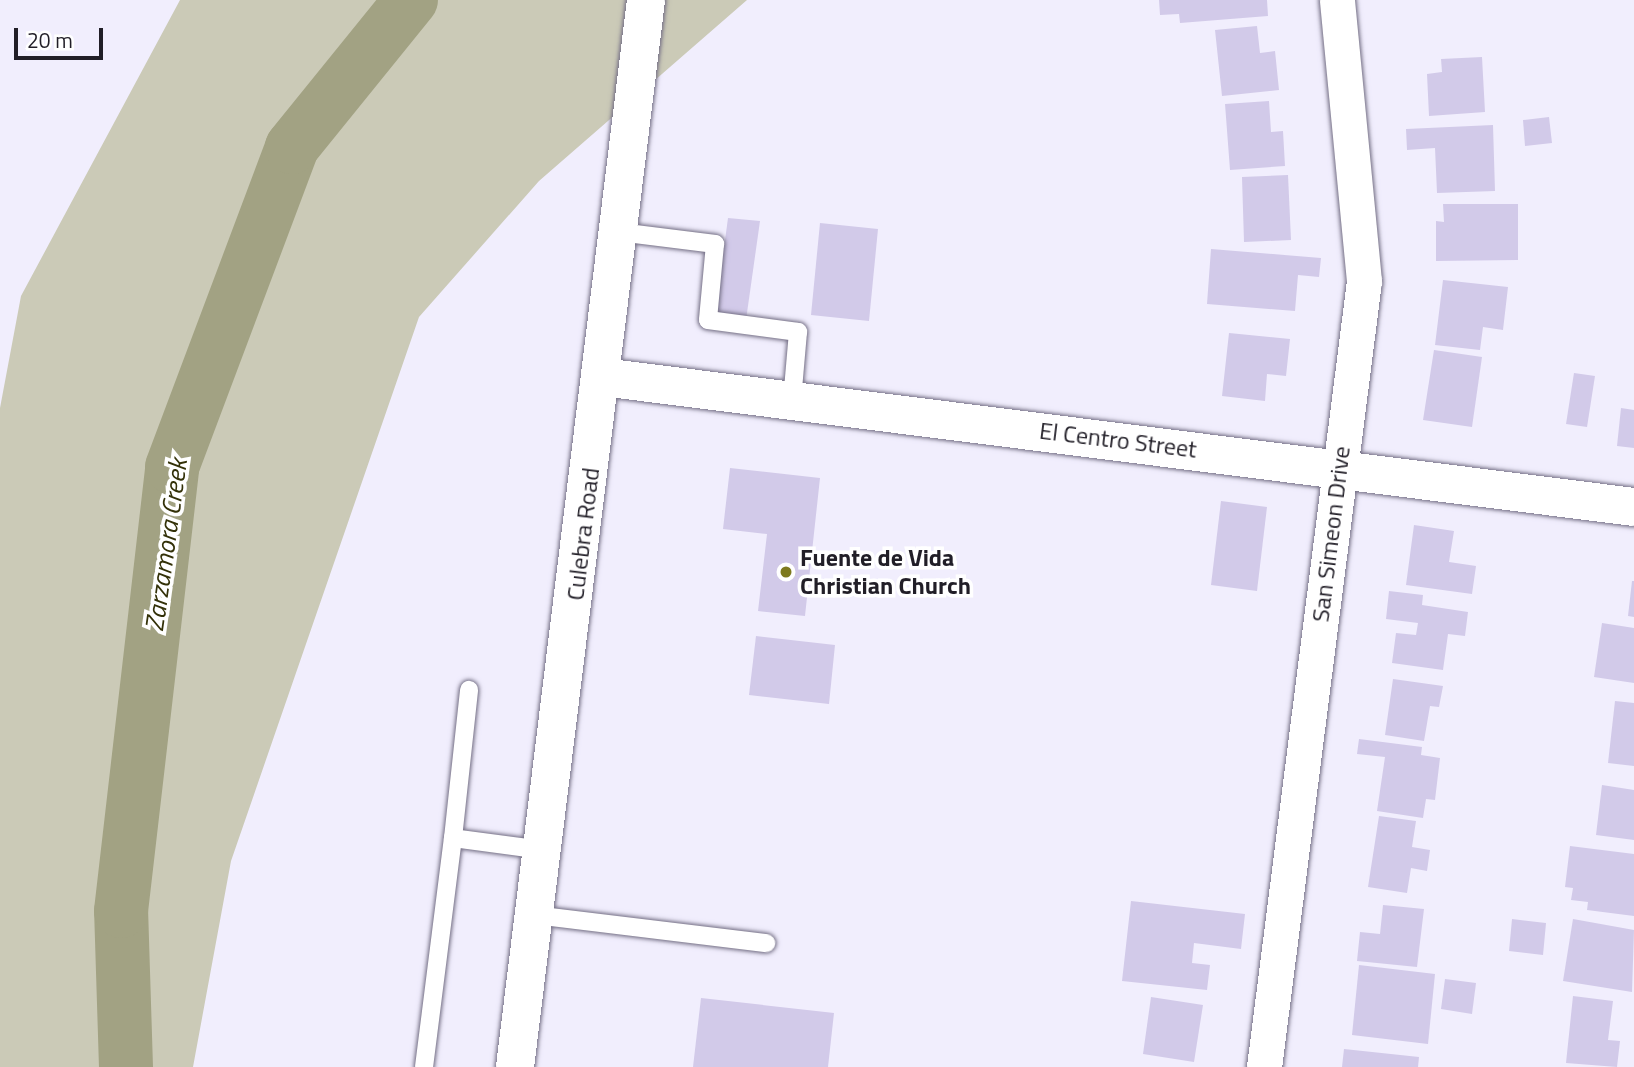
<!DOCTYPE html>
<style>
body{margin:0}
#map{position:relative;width:1634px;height:1067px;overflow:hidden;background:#f1eefd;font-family:"Titillium Web",sans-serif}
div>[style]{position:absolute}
.green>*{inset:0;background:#cbcab7}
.river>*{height:54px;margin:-27px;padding:0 27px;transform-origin:27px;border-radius:27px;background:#a2a283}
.building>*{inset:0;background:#d2cae9}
.roads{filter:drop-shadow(0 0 2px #746f85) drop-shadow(0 0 2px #746f85)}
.service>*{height:18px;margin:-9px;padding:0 9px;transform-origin:9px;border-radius:9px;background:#fff}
.minor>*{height:35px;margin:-17.5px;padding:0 17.5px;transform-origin:17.5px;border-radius:17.5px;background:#fff}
.tertiary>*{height:38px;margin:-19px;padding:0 19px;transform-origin:19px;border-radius:19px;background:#fff}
.secondary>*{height:38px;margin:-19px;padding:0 19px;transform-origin:19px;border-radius:19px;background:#fff}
.dots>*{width:19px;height:19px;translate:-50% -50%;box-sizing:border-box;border:4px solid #fff;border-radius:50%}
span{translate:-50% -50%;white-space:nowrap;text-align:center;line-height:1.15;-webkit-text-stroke:7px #fff;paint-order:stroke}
.street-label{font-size:24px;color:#211e27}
.poi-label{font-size:24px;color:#211e27;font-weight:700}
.left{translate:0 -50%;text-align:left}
.water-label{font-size:26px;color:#333108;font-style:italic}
.scale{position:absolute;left:14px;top:28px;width:89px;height:32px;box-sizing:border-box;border:4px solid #211e27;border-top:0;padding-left:9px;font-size:21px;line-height:24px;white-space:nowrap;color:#211e27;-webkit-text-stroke:5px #fff;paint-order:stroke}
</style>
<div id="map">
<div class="green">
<i style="clip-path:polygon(180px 0,747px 0,539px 181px,419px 317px,231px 861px,193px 1067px,0 1067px,0 408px,21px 296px)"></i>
</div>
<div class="river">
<i style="left:126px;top:1067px;width:156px;rotate:-91.8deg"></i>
<i style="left:121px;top:911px;width:447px;rotate:-83.4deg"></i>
<i style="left:172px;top:467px;width:342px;rotate:-69.4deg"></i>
<i style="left:292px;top:147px;width:189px;rotate:-51deg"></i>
</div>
<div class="building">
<i style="clip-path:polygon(1159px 0,1267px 0,1268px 16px,1180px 23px,1179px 14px,1160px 15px)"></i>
<i style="clip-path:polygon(1257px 26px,1260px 53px,1275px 51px,1279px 90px,1222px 96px,1215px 30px)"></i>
<i style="clip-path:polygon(1482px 57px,1485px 112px,1429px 116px,1427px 74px,1442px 72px,1441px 59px)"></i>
<i style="clip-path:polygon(1269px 101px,1271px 132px,1283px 131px,1285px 166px,1230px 170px,1225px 104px)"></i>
<i style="clip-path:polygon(1549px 117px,1552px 143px,1525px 146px,1523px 120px)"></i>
<i style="clip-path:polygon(1493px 125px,1495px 191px,1437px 193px,1435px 148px,1407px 150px,1406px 129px)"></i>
<i style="clip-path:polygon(1288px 175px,1291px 240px,1244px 242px,1242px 177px)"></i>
<i style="clip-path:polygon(1443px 204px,1518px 204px,1518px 260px,1436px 261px,1436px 221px,1444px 222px)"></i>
<i style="clip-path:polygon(728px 218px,760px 221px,746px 320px,715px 315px)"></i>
<i style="clip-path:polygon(820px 223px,878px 229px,869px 321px,811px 315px)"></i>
<i style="clip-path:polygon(1211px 249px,1321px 258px,1319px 277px,1298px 275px,1295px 311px,1207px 304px)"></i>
<i style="clip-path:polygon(1443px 280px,1508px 287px,1503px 330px,1483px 327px,1480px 350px,1435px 345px)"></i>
<i style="clip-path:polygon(1229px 333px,1290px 339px,1286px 376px,1267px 374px,1265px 401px,1222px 396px)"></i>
<i style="clip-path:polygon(1434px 350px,1482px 357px,1472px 427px,1423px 420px)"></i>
<i style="clip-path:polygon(1574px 373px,1595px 376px,1587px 427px,1566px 424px)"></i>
<i style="clip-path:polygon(1621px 408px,1634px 410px,1634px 448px,1617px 446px)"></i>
<i style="clip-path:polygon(730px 468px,820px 478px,805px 616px,758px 611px,767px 534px,723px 529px)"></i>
<i style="clip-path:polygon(1221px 501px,1267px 507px,1257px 591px,1211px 585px)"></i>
<i style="clip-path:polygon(1414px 525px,1454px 531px,1449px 562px,1476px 566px,1472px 594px,1406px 585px)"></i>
<i style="clip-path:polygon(1632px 581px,1634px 581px,1634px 617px,1628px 616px)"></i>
<i style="clip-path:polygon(1389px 591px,1423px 595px,1422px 605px,1468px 612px,1465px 636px,1448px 634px,1443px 670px,1392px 663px,1396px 633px,1416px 635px,1418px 623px,1386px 619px)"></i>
<i style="clip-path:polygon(1602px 623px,1634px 628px,1634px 683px,1594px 677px)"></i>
<i style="clip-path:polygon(756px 636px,835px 645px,829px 704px,749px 695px)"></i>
<i style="clip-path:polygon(1393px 679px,1443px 686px,1439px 707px,1430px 706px,1424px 741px,1385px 735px)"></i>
<i style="clip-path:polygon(1615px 701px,1634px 703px,1634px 766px,1608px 763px)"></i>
<i style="clip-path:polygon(1359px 739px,1422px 747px,1421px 755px,1440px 758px,1435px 800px,1426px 799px,1423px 818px,1377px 811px,1385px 757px,1357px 754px)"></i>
<i style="clip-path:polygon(1602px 785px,1634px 790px,1634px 840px,1596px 835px)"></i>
<i style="clip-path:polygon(1379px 816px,1416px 821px,1412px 847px,1430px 850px,1427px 871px,1411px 868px,1407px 893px,1368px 887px)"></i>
<i style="clip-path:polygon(1570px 846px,1634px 854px,1634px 916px,1587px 910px,1588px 902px,1571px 900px,1573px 888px,1565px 887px)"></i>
<i style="clip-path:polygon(1131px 901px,1245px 914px,1241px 949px,1194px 943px,1192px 963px,1210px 965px,1207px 990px,1122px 981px)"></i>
<i style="clip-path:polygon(1383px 905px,1424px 909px,1417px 967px,1357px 961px,1360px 932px,1380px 934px)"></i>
<i style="clip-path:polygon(1512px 919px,1546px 923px,1543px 955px,1509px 951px)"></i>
<i style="clip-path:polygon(1573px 919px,1634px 930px,1632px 992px,1563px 981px)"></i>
<i style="clip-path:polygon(1359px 965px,1435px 974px,1428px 1044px,1352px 1035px)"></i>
<i style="clip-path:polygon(1445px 979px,1476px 983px,1472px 1014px,1441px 1009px)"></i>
<i style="clip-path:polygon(1573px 996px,1613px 1001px,1608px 1040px,1620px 1041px,1617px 1067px,1566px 1063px)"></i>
<i style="clip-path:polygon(1151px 997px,1203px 1005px,1194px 1062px,1143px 1054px)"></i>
<i style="clip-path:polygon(701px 998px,834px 1013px,828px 1067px,693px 1067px)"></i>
<i style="clip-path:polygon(1344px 1049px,1419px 1057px,1418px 1067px,1342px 1067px)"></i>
</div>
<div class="roads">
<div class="service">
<i style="left:619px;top:232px;width:97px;rotate:7.1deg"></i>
<i style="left:715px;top:244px;width:76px;rotate:95.3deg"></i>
<i style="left:708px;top:320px;width:91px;rotate:7.6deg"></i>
<i style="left:798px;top:332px;width:68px;rotate:95deg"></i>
<i style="left:453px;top:838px;width:149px;rotate:-83.8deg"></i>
<i style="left:534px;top:915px;width:234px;rotate:6.9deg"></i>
<i style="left:424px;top:1067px;width:231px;rotate:-82.8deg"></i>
<i style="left:453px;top:838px;width:91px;rotate:7.6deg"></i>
</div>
<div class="minor">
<i style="left:1264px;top:1067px;width:792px;rotate:-82.75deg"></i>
<i style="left:1364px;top:281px;width:282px;rotate:-95.5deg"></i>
</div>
<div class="tertiary">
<i style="left:602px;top:377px;width:1040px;rotate:7.18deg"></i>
</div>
<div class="secondary">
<i style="left:515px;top:1067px;width:1075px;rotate:-83deg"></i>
</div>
</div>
<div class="dots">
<i style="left:786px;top:572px;background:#7d791e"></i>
</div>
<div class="street-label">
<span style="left:1118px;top:440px;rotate:7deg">El Centro Street</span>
<span style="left:583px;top:534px;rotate:-83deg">Culebra Road</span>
<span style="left:1331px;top:534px;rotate:-83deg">San Simeon Drive</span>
</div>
<div class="poi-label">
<span class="left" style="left:800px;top:572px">Fuente de Vida<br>Christian Church</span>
</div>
<div class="water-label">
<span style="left:166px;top:545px;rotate:-82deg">Zarzamora Creek</span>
</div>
<div class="scale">20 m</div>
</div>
